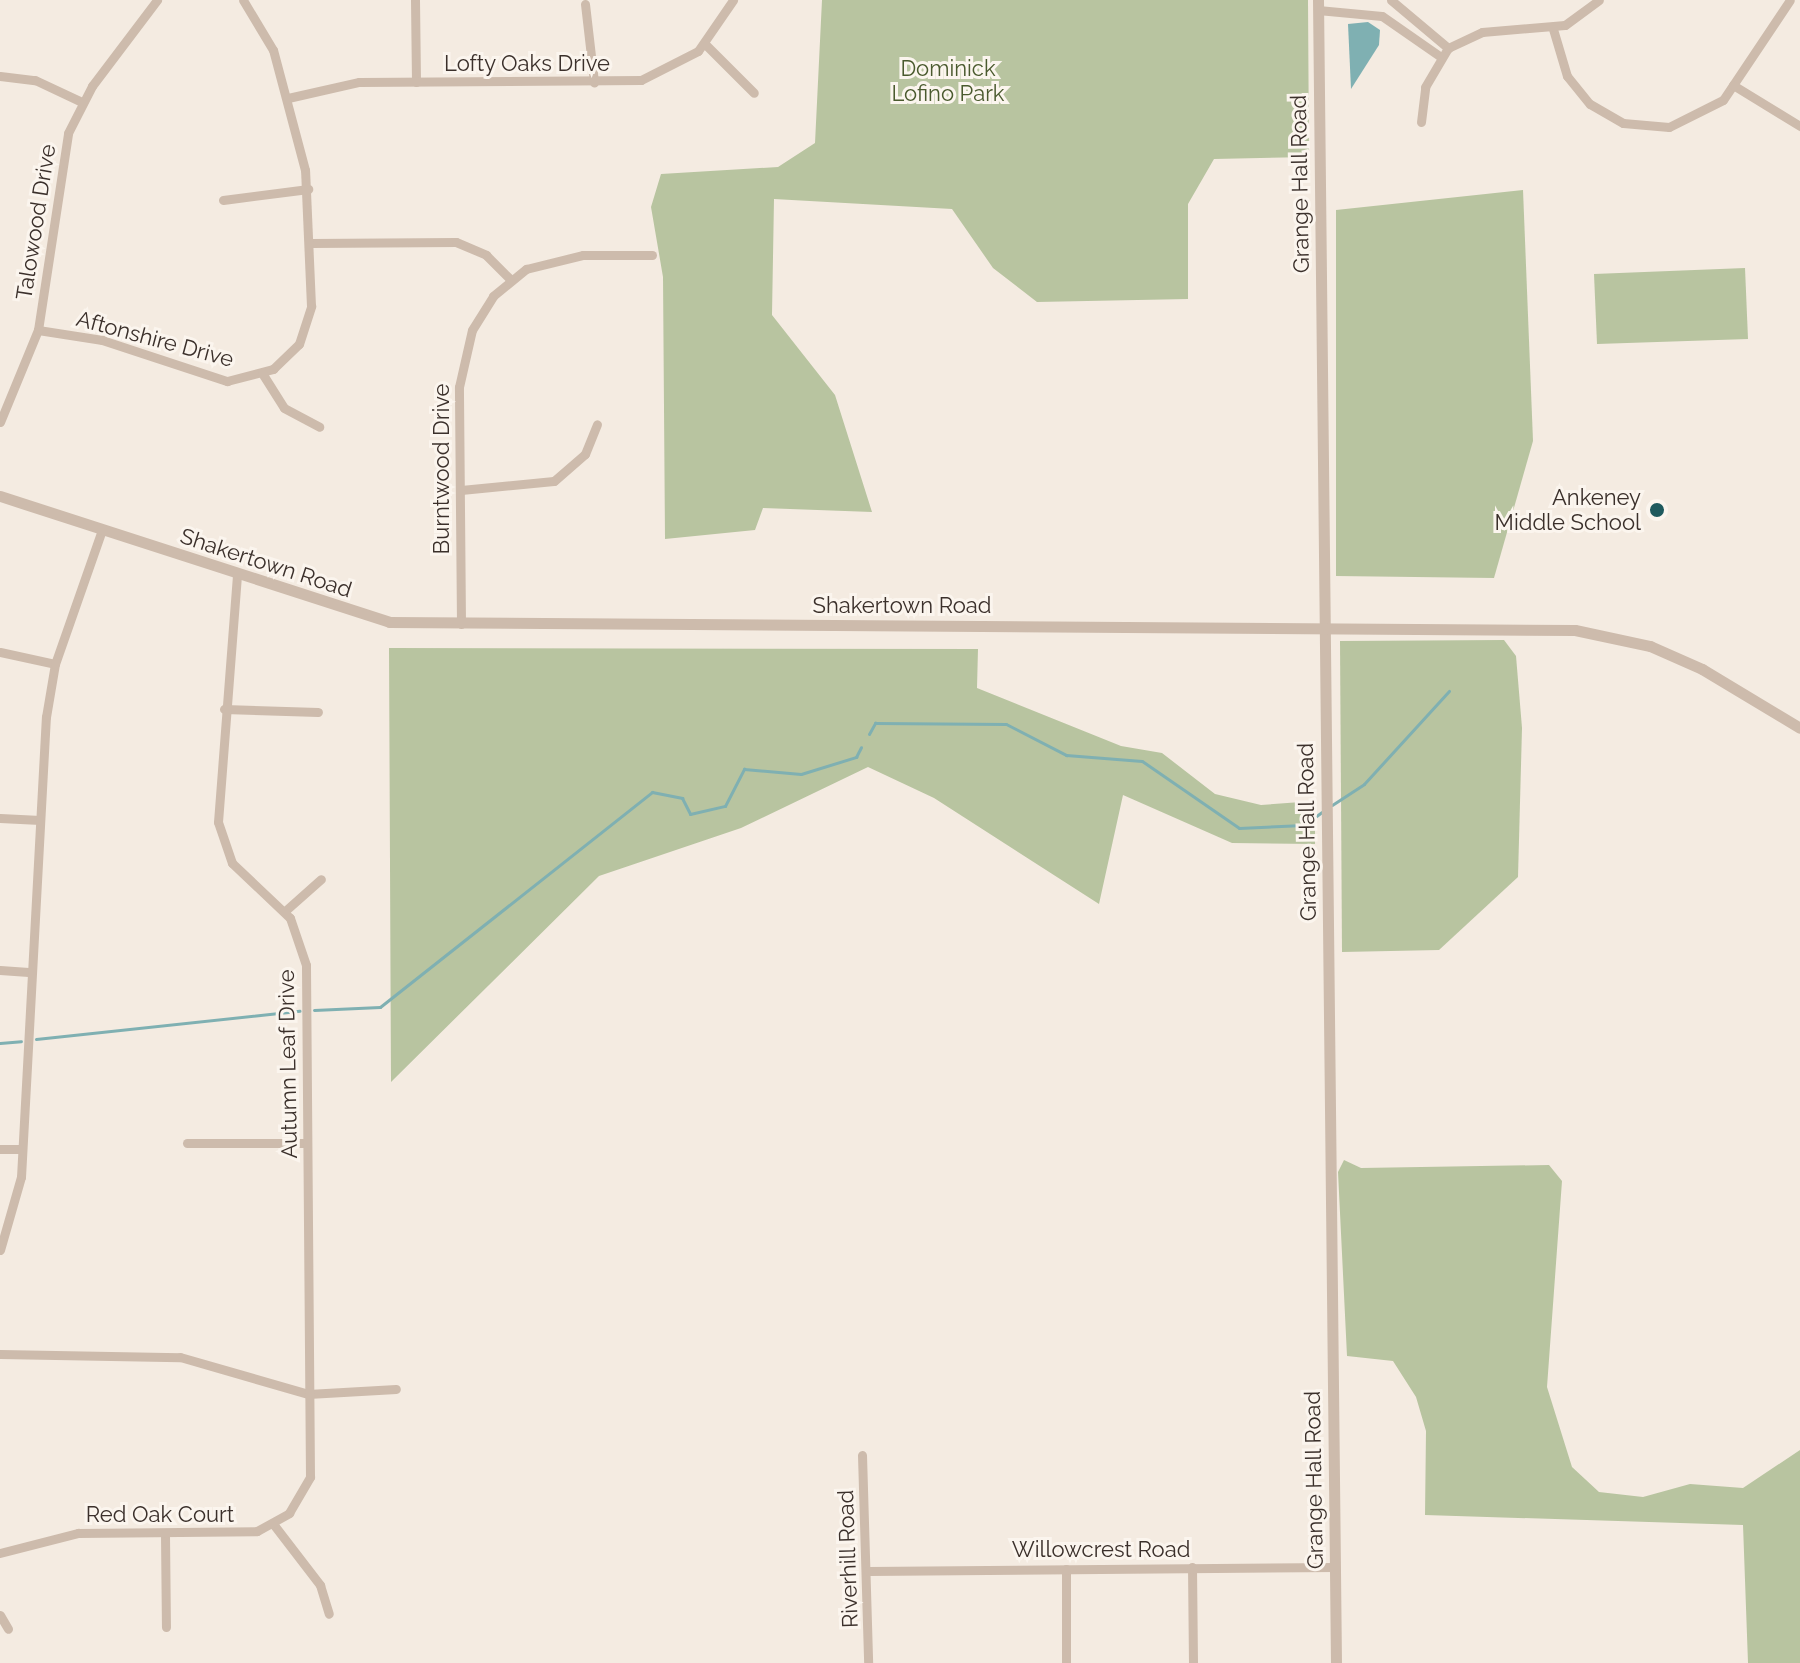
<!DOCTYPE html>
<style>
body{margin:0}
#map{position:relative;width:1800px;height:1663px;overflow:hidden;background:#f4ebe1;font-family:Raleway,sans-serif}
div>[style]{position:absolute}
.green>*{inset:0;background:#b8c4a0}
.water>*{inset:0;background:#7fb0b2}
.stream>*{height:3px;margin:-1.5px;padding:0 1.5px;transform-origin:1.5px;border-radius:1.5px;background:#7fb0b2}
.minor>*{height:9px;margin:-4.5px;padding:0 4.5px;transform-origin:4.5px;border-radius:4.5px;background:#cdbbac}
.tertiary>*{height:11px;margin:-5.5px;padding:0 5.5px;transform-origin:5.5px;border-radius:5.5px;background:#cdbbac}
.dots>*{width:22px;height:22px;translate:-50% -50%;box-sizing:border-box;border:4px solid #fbf5ee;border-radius:50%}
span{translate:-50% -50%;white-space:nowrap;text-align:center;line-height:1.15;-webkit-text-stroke:6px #fbf5ee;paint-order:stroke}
.street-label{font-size:22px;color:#3b302b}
.park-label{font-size:22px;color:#4a5a2e}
.poi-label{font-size:22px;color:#3b302b}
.right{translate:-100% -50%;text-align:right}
</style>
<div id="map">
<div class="green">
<i style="clip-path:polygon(822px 0,1308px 0,1309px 157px,1214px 159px,1188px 204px,1188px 299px,1037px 302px,993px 268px,952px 209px,774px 199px,772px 315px,835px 395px,872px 512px,763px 508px,755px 530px,665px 539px,663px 277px,651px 207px,661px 174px,778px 167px,815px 143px)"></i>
<i style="clip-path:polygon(1523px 190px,1533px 441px,1494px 578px,1336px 576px,1336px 210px)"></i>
<i style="clip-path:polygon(1745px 268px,1748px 339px,1597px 344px,1594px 274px)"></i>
<i style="clip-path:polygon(1504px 640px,1516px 656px,1522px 728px,1518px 877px,1439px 950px,1342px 952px,1340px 641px)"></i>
<i style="clip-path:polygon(389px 648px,978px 649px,977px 688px,1121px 746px,1162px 753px,1215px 794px,1261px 805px,1315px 801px,1315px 844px,1232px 843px,1123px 795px,1099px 904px,934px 798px,868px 767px,741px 828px,599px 876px,391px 1082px)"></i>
<i style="clip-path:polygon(1344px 1160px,1361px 1168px,1549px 1165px,1562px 1181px,1547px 1387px,1572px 1467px,1599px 1492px,1643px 1497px,1690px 1484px,1743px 1488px,1800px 1450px,1800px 1663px,1748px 1663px,1743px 1525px,1425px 1515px,1426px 1431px,1416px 1397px,1393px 1361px,1347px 1356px,1338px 1172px)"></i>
</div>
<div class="water">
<i style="clip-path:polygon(1368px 22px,1380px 30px,1379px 45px,1351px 89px,1348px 24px)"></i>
</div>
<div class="stream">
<i style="left:869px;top:734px;width:13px;rotate:-61deg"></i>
<i style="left:875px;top:723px;width:131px;rotate:0.4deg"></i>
<i style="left:1006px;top:724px;width:68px;rotate:27.3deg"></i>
<i style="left:1066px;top:755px;width:76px;rotate:4.5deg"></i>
<i style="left:1142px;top:761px;width:118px;rotate:34.6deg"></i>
<i style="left:1239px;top:828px;width:65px;rotate:-2.6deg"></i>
<i style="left:1304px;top:825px;width:22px;rotate:-36deg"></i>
<i style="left:1332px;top:805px;width:38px;rotate:-33deg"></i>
<i style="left:1364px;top:784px;width:126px;rotate:-47.6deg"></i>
<i style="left:314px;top:1010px;width:66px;rotate:-2.6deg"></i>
<i style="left:380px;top:1007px;width:347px;rotate:-38.3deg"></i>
<i style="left:652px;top:792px;width:31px;rotate:11deg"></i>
<i style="left:682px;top:798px;width:18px;rotate:63deg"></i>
<i style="left:690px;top:814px;width:36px;rotate:-13deg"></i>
<i style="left:725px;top:806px;width:42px;rotate:-62.8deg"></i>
<i style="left:744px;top:769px;width:57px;rotate:5deg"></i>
<i style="left:801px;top:774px;width:58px;rotate:-17.2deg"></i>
<i style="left:856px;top:757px;width:11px;rotate:-63deg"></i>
<i style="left:36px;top:1039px;width:265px;rotate:-6.1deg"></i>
<i style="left:0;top:1043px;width:21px;rotate:-5deg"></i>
</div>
<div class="minor">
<i style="left:415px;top:0;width:82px;rotate:89.3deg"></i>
<i style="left:1391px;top:0;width:75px;rotate:40.1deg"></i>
<i style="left:585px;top:4px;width:79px;rotate:83.4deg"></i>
<i style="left:1318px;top:10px;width:64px;rotate:5.4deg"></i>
<i style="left:1382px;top:16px;width:72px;rotate:34.8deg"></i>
<i style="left:1553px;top:29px;width:49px;rotate:73.4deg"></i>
<i style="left:1567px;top:76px;width:36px;rotate:51deg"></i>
<i style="left:1590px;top:104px;width:38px;rotate:30deg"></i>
<i style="left:1623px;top:123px;width:46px;rotate:5deg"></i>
<i style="left:1669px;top:127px;width:60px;rotate:-26.6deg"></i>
<i style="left:1723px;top:100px;width:120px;rotate:-56.2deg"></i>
<i style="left:705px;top:44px;width:69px;rotate:45deg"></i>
<i style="left:0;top:76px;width:35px;rotate:7deg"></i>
<i style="left:35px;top:80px;width:52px;rotate:25.1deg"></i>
<i style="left:1733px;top:85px;width:79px;rotate:31.5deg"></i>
<i style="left:288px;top:98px;width:73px;rotate:-12.7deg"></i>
<i style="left:359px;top:82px;width:282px;rotate:-0.4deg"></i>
<i style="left:641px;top:80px;width:64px;rotate:-27deg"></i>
<i style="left:698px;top:51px;width:62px;rotate:-55.5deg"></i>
<i style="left:1421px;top:122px;width:35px;rotate:-83deg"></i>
<i style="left:1425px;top:87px;width:45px;rotate:-59.5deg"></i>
<i style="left:1448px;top:48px;width:38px;rotate:-25deg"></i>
<i style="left:1482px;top:32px;width:83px;rotate:-4.8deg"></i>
<i style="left:1565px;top:25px;width:42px;rotate:-36.3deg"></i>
<i style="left:223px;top:200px;width:86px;rotate:-7.4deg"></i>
<i style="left:311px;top:243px;width:145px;rotate:-0.4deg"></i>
<i style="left:456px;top:242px;width:33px;rotate:23deg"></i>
<i style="left:486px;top:255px;width:34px;rotate:45deg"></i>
<i style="left:38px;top:330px;width:65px;rotate:8.9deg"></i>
<i style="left:102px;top:340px;width:132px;rotate:18.2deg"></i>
<i style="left:227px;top:381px;width:48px;rotate:-14.6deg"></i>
<i style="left:273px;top:369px;width:36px;rotate:-44deg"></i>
<i style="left:299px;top:344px;width:40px;rotate:-72deg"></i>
<i style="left:311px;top:306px;width:136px;rotate:-92.5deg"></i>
<i style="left:305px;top:170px;width:124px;rotate:-104.9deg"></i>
<i style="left:273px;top:50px;width:58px;rotate:-121deg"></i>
<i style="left:262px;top:373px;width:41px;rotate:57.8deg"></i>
<i style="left:284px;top:408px;width:40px;rotate:28deg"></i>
<i style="left:0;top:422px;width:100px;rotate:-67.6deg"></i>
<i style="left:38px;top:330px;width:199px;rotate:-81.3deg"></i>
<i style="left:68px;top:133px;width:53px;rotate:-62.9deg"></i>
<i style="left:92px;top:86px;width:108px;rotate:-52.9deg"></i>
<i style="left:461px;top:490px;width:93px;rotate:-5.5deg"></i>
<i style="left:554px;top:481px;width:41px;rotate:-41.1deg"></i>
<i style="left:585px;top:454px;width:32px;rotate:-68deg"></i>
<i style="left:461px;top:624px;width:237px;rotate:-90.5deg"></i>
<i style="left:459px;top:387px;width:58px;rotate:-77.2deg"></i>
<i style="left:472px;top:330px;width:40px;rotate:-58deg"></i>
<i style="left:493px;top:296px;width:43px;rotate:-39.3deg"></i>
<i style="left:526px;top:269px;width:59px;rotate:-13.8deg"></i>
<i style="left:583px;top:255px;width:69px"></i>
<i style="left:0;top:652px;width:56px;rotate:12.3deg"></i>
<i style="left:224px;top:709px;width:94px;rotate:1.8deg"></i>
<i style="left:0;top:818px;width:40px;rotate:2.9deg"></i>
<i style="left:285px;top:911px;width:48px;rotate:-41.6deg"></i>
<i style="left:0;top:970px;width:32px;rotate:4deg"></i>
<i style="left:187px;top:1143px;width:120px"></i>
<i style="left:0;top:1149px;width:22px"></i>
<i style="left:0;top:1250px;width:76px;rotate:-74deg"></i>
<i style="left:21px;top:1177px;width:461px;rotate:-86.9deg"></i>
<i style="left:46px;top:717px;width:54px;rotate:-80.4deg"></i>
<i style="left:55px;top:664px;width:142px;rotate:-70.7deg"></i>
<i style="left:0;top:1354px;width:180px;rotate:1deg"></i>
<i style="left:180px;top:1357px;width:133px;rotate:16.1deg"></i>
<i style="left:308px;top:1394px;width:88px;rotate:-3.3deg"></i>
<i style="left:862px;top:1455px;width:208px;rotate:88.3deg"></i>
<i style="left:274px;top:1525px;width:76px;rotate:52.5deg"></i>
<i style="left:320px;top:1585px;width:30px;rotate:73deg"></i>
<i style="left:165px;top:1535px;width:92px;rotate:89.4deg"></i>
<i style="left:0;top:1553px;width:81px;rotate:-14.4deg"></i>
<i style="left:78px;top:1533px;width:179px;rotate:-0.6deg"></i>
<i style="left:257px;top:1531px;width:37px;rotate:-29deg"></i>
<i style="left:289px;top:1513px;width:42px;rotate:-59.7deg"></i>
<i style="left:310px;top:1477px;width:512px;rotate:-90.45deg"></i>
<i style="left:306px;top:965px;width:50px;rotate:-108.8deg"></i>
<i style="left:290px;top:918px;width:80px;rotate:-136.5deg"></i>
<i style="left:232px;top:863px;width:43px;rotate:-108.9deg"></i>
<i style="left:218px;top:822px;width:249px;rotate:-85.6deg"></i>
<i style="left:1192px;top:1567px;width:96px;rotate:89.4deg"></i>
<i style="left:1066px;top:1569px;width:94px;rotate:90deg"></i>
<i style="left:868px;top:1571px;width:467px;rotate:-0.5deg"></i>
<i style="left:0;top:1615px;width:16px;rotate:60deg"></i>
</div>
<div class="tertiary">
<i style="left:1318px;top:0;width:1663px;rotate:89.38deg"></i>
<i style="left:0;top:496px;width:409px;rotate:17.9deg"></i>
<i style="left:389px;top:622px;width:1186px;rotate:0.39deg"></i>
<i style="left:1575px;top:630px;width:77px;rotate:12deg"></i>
<i style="left:1650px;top:646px;width:57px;rotate:23.9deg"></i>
<i style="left:1702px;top:669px;width:114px;rotate:31deg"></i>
</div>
<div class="dots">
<i style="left:1657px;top:510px;background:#1f5a5e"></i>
</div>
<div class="street-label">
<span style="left:527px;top:64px">Lofty Oaks Drive</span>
<span style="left:1300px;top:184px;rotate:-91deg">Grange Hall Road</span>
<span style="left:36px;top:222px;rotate:-81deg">Talowood Drive</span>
<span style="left:155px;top:339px;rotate:15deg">Aftonshire Drive</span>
<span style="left:442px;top:469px;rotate:-90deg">Burntwood Drive</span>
<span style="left:266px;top:563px;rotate:18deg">Shakertown Road</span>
<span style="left:902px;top:606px">Shakertown Road</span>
<span style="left:1307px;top:832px;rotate:-91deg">Grange Hall Road</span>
<span style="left:288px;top:1064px;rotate:-91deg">Autumn Leaf Drive</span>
<span style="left:1314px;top:1480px;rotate:-91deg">Grange Hall Road</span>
<span style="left:160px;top:1515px">Red Oak Court</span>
<span style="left:1101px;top:1550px">Willowcrest Road</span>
<span style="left:848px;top:1559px;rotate:-92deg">Riverhill Road</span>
</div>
<div class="park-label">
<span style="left:948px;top:81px">Dominick<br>Lofino Park</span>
</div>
<div class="poi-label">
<span class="right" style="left:1641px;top:510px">Ankeney<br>Middle School</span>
</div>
</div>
